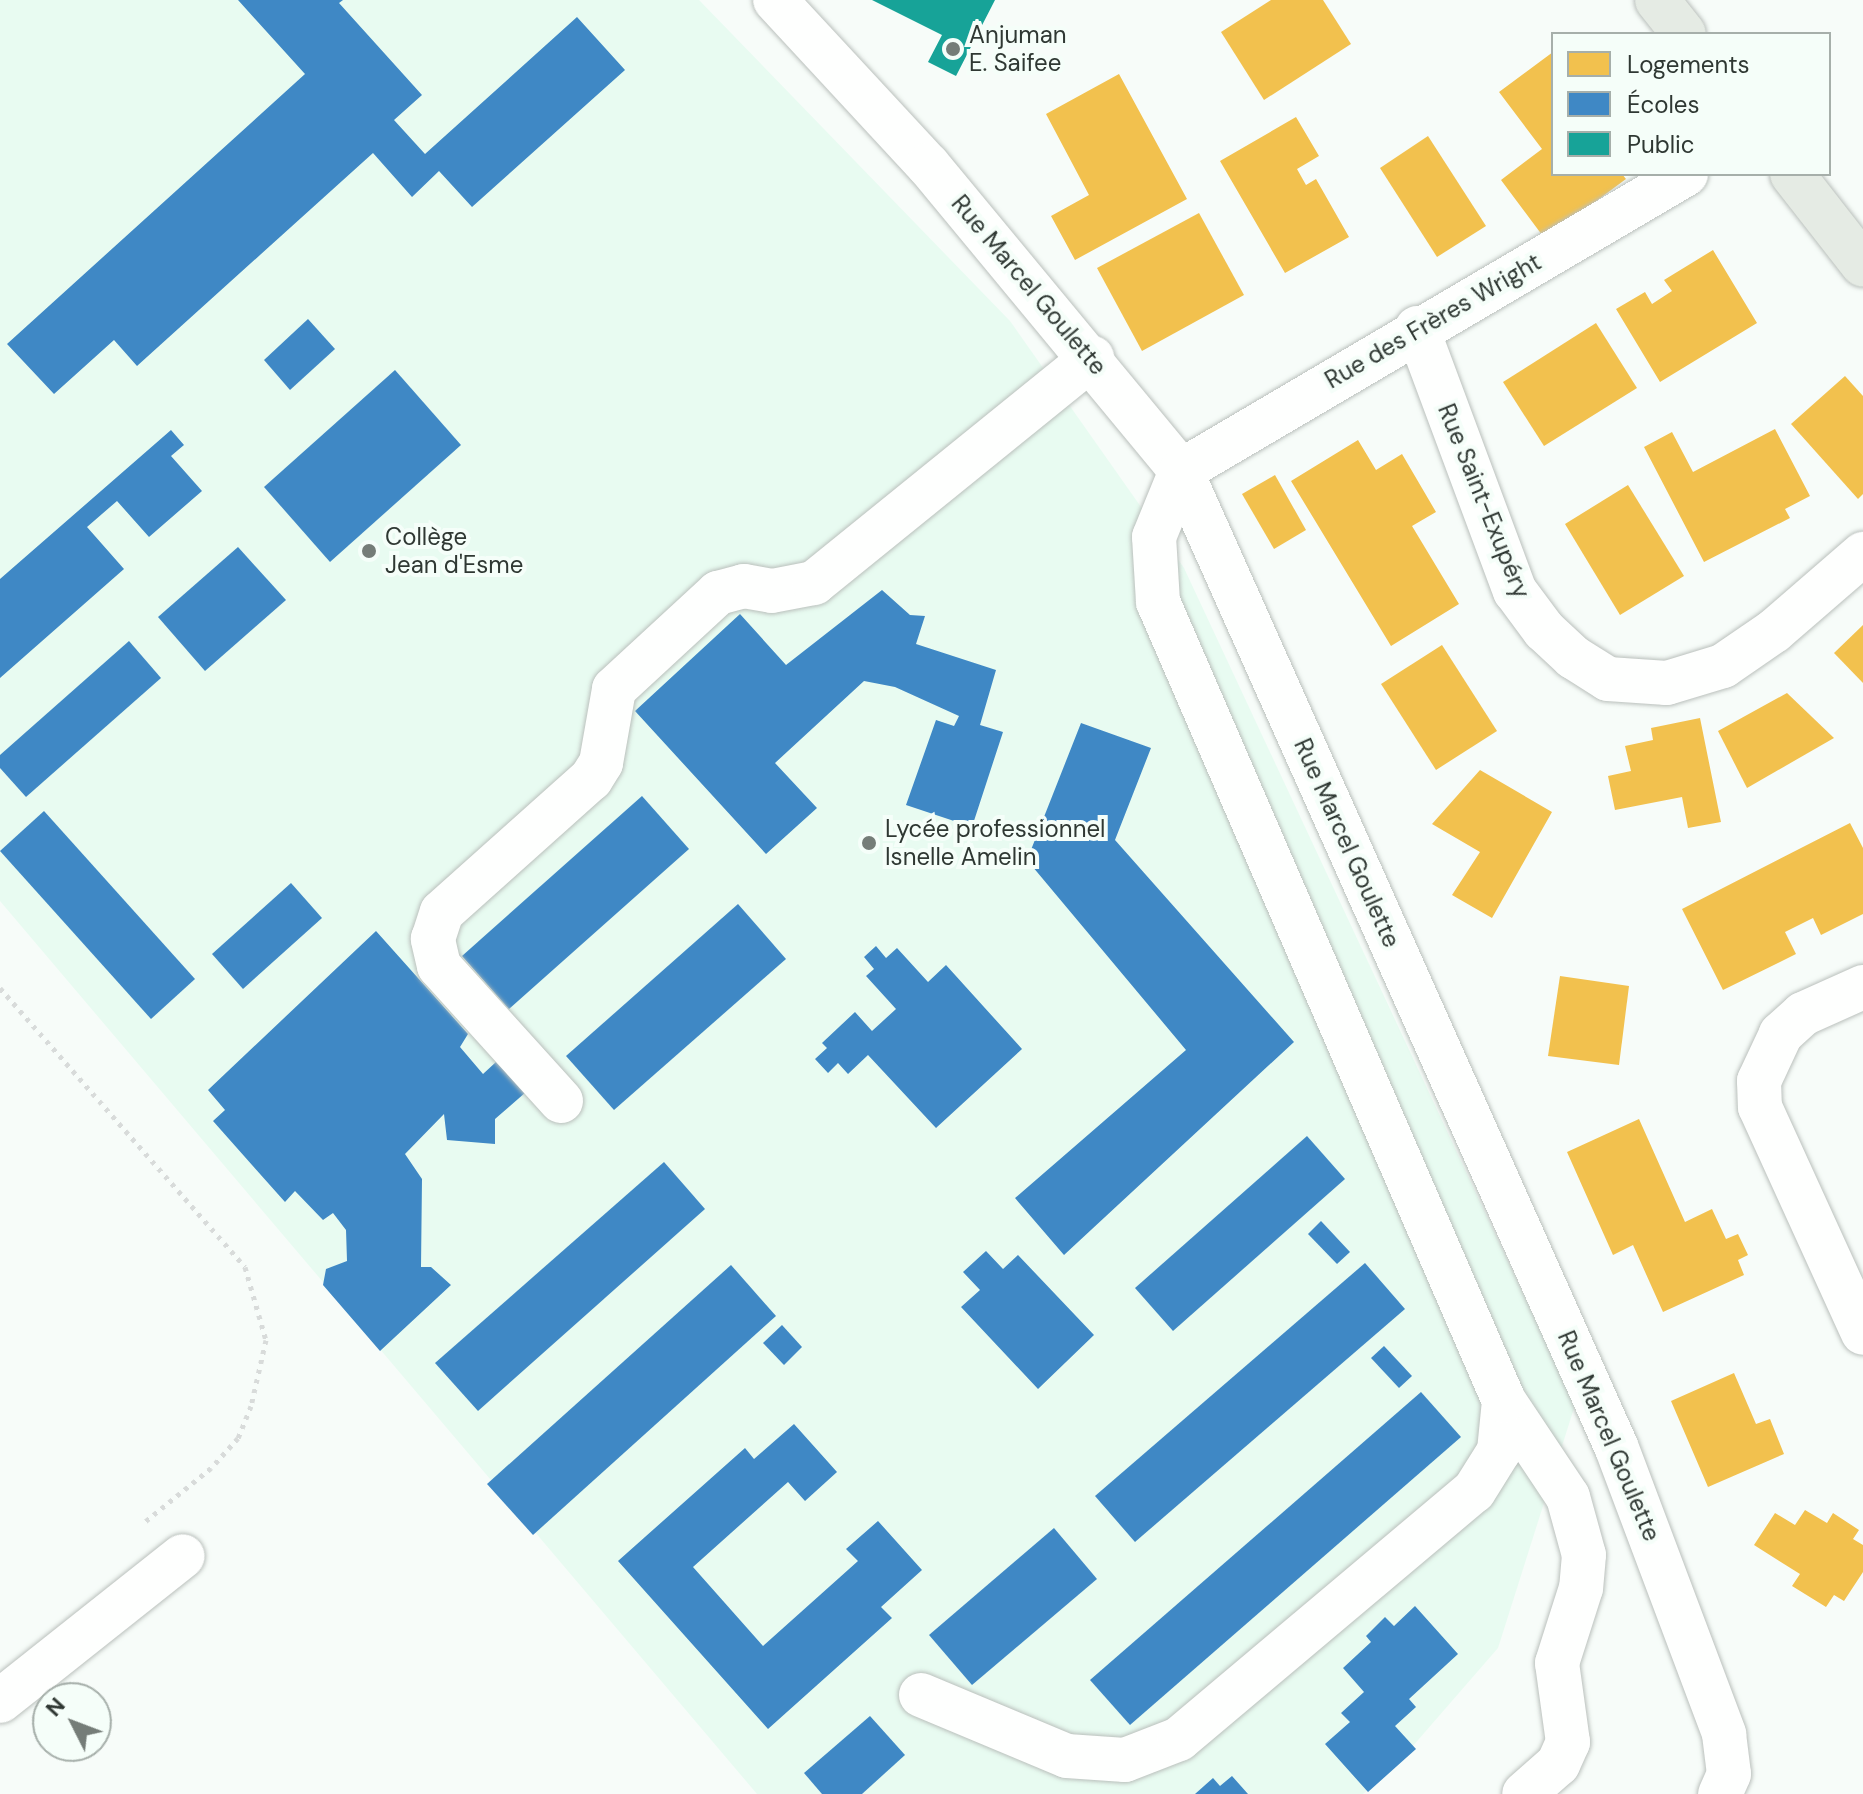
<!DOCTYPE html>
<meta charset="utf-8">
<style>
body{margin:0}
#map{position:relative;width:1863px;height:1794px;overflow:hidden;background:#f7fcf9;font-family:"DM Sans",sans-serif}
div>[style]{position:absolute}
.built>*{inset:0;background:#e8fbf1}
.homes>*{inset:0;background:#f2c14e}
.schools>*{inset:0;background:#3f88c5}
.public>*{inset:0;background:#17a398}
.path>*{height:5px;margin-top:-2.5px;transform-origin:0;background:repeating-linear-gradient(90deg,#d8dbda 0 4px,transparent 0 10px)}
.roads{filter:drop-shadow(0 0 2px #bac0bc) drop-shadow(0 0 2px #bac0bc)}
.minor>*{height:44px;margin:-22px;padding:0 22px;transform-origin:22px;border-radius:22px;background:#fefffe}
.major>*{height:44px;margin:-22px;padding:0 22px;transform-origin:22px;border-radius:22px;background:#e5ebe4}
.dots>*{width:22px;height:22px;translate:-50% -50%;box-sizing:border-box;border:4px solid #f5fef9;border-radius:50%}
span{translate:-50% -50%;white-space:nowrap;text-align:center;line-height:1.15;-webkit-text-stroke:8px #f5fef9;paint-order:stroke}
.poi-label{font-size:24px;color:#2f3833}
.left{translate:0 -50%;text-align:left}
.street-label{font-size:24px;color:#2f3833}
.legend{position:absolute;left:1551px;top:32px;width:280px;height:144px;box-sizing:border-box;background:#f5fef9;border:2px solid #a6afaa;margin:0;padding:10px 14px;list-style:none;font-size:24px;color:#2f3833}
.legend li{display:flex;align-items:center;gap:16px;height:40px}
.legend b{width:40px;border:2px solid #a6afaa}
.north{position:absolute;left:32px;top:1682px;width:80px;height:80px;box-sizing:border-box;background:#f5fef9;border:2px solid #a6afaa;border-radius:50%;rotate:312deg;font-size:22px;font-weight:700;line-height:32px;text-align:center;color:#2f3833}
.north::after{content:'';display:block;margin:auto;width:28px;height:36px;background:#757d78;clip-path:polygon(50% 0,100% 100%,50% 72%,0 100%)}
</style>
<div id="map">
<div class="built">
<i style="clip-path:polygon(0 0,699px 0,1010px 321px,1184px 568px,1575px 1405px,1498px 1648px,1392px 1770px,1363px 1794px,757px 1794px,0 901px)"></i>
</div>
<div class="homes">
<i style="clip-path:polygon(1271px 0,1323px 0,1351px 44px,1264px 100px,1221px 32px)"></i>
<i style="clip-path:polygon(1553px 52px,1553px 174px,1622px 174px,1626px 179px,1545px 239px,1501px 180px,1542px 149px,1499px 92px)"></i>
<i style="clip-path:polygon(1119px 74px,1187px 199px,1075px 260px,1051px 216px,1089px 195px,1046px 114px)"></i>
<i style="clip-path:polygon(1296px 117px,1319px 156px,1297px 169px,1306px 185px,1316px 179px,1349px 237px,1285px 273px,1220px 161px)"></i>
<i style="clip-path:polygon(1428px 136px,1486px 226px,1437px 257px,1380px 168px)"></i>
<i style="clip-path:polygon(1199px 213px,1244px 295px,1142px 351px,1097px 268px)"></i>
<i style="clip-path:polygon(1713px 250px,1757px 323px,1660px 382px,1616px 309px,1645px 292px,1652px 304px,1672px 291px,1664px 280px)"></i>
<i style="clip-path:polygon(1596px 323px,1637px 388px,1544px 446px,1503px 382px)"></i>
<i style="clip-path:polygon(1845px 376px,1863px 396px,1863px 494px,1858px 499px,1791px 424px)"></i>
<i style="clip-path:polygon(1775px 429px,1810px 496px,1785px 509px,1790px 518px,1704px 562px,1644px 447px,1672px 432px,1693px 472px)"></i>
<i style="clip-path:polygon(1358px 440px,1376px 470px,1402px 454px,1436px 512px,1412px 526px,1459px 604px,1391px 646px,1291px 481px)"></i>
<i style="clip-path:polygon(1275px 475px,1306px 530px,1274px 549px,1242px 494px)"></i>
<i style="clip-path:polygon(1628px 485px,1684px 576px,1620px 615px,1565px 524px)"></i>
<i style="clip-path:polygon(1863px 625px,1863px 683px,1834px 653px)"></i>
<i style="clip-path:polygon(1442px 645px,1497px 731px,1436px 770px,1381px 684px)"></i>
<i style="clip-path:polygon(1787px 693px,1834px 738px,1747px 788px,1718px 731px)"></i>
<i style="clip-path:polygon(1700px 718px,1721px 822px,1688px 828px,1682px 797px,1615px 810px,1608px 776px,1631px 771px,1625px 746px,1653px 740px,1651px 728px)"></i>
<i style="clip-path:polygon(1480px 770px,1552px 812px,1492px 918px,1452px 895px,1480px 852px,1432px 824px)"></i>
<i style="clip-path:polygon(1850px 823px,1863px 848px,1863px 914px,1821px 935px,1813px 918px,1785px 932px,1796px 954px,1723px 990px,1682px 909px)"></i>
<i style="clip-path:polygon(1560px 976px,1629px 986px,1619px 1065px,1548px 1056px)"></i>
<i style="clip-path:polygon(1639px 1119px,1685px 1222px,1712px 1209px,1726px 1239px,1738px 1234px,1748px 1255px,1738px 1260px,1744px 1275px,1663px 1312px,1633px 1245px,1613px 1255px,1567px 1152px)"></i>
<i style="clip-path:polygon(1734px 1373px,1756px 1424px,1770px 1419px,1784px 1454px,1708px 1487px,1671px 1401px)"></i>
<i style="clip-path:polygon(1805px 1510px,1827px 1523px,1833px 1513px,1859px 1530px,1853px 1539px,1863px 1545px,1863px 1572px,1844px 1601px,1834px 1595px,1826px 1607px,1792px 1586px,1800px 1574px,1754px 1545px,1775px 1513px,1795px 1525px)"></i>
</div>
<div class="schools">
<i style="clip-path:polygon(238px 0,343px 0,339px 3px,422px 95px,394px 120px,425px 154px,577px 17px,625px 70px,472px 207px,439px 171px,412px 197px,373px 153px,137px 366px,114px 340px,54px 394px,7px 344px,305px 74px)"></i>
<i style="clip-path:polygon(308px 319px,335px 349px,290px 390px,264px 360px)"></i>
<i style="clip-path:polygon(395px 370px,461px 445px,330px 562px,264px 487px)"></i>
<i style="clip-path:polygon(171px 430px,184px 445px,171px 456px,202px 491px,149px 537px,117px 501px,87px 527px,124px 569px,0 678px,0 579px)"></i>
<i style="clip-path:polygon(238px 547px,286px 600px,205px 671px,158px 617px)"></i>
<i style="clip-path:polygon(882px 590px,910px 615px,925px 616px,916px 644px,996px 670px,980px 725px,1003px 732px,972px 827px,906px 805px,936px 720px,954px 726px,959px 716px,895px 687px,864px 681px,775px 763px,817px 808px,766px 854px,635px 711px,740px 614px,786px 665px)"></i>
<i style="clip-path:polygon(129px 641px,161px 678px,26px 797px,0 768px,0 755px)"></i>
<i style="clip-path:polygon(1081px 723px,1151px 748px,1115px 840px,1294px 1042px,1064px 1255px,1015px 1198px,1186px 1050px,1027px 860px)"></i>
<i style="clip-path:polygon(642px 796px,689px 849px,509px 1009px,462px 956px)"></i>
<i style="clip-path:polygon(44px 811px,195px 979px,151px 1019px,0 851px)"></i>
<i style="clip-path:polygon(291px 883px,322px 918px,243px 989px,212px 954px)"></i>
<i style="clip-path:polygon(738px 904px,786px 959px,614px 1110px,566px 1056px)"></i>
<i style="clip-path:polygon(376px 931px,468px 1034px,460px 1047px,483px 1074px,496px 1062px,526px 1092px,495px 1119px,495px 1144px,447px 1140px,444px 1114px,405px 1154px,422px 1179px,421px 1267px,431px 1267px,451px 1285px,380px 1351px,323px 1285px,326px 1269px,347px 1261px,346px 1230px,333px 1213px,323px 1220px,295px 1191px,285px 1202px,213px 1121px,225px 1110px,208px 1090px)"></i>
<i style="clip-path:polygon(876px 946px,886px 958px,897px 948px,928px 982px,946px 965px,1022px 1049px,936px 1128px,868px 1055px,848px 1074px,838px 1063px,828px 1073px,815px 1059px,827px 1048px,822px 1043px,855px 1012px,872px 1031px,896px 1009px,866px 976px,874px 969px,864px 957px)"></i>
<i style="clip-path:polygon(1307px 1136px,1345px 1179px,1173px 1331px,1135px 1288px)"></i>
<i style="clip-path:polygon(664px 1162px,705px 1209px,478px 1411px,435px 1363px)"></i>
<i style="clip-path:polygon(1321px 1221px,1350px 1252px,1337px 1264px,1308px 1234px)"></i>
<i style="clip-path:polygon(986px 1251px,1003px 1269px,1018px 1255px,1094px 1335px,1038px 1389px,961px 1307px,980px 1290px,963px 1272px)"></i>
<i style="clip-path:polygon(1365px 1263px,1405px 1309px,1135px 1542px,1095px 1496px)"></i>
<i style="clip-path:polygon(731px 1265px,776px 1316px,533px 1535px,487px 1484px)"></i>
<i style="clip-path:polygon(782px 1325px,802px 1347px,784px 1365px,763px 1343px)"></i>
<i style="clip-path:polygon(1384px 1346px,1412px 1376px,1399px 1388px,1371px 1358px)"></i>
<i style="clip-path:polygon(1421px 1392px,1461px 1437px,1130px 1725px,1090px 1680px)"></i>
<i style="clip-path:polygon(794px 1424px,837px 1472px,805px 1501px,788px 1482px,693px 1567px,763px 1646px,858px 1561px,846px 1549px,878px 1521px,922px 1570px,881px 1607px,892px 1618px,768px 1729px,618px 1561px,745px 1448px,754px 1459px)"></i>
<i style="clip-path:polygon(1054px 1528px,1097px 1579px,972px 1685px,929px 1635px)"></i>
<i style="clip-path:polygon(1415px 1606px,1458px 1654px,1409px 1699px,1416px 1707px,1395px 1726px,1416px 1749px,1368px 1792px,1325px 1744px,1350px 1722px,1341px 1713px,1364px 1692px,1343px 1668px,1371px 1642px,1366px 1636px,1385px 1617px,1394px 1626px)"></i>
<i style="clip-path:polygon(870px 1716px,905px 1755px,862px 1794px,822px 1794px,804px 1773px)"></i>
<i style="clip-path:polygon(1232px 1776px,1248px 1794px,1195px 1794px,1213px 1778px,1220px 1786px)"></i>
</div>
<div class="public">
<i style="clip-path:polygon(872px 0,995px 0,956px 76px,928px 62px,942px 35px)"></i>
</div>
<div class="path">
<i style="left:0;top:988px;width:371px;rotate:48.7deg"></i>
<i style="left:245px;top:1267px;width:76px;rotate:74deg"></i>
<i style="left:266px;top:1340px;width:68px;rotate:102.8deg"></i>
<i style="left:251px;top:1406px;width:35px;rotate:112deg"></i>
<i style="left:238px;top:1438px;width:40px;rotate:132deg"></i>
<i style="left:211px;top:1468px;width:89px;rotate:140.9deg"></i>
</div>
<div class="roads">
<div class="minor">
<i style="left:775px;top:0;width:225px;rotate:47.2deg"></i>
<i style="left:928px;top:165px;width:397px;rotate:50.4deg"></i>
<i style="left:1181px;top:471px;width:1068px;rotate:65.96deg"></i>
<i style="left:1616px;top:1446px;width:308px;rotate:69.4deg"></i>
<i style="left:1724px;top:1734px;width:40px;rotate:82.9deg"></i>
<i style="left:1729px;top:1774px;width:22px;rotate:114deg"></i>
<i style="left:1417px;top:328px;width:281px;rotate:69.6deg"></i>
<i style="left:1515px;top:591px;width:49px;rotate:53.4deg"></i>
<i style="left:1544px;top:630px;width:40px;rotate:43deg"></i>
<i style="left:1573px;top:657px;width:41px;rotate:32.2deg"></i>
<i style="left:1608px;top:679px;width:59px;rotate:3.9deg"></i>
<i style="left:1667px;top:683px;width:59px;rotate:-16.9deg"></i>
<i style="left:1723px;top:666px;width:62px;rotate:-34.5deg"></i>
<i style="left:1774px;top:631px;width:118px;rotate:-40.9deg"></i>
<i style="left:1181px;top:471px;width:586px;rotate:-30.46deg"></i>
<i style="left:1863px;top:987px;width:66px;rotate:155.8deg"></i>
<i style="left:1803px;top:1014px;width:30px;rotate:138deg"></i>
<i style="left:1781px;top:1034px;width:52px;rotate:115.1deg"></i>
<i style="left:1759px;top:1081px;width:26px;rotate:88deg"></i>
<i style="left:1760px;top:1107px;width:248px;rotate:65.5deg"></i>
<i style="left:561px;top:1101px;width:182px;rotate:-132.1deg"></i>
<i style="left:439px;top:966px;width:28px;rotate:-103deg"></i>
<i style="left:433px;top:939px;width:28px;rotate:-72deg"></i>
<i style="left:442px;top:912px;width:200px;rotate:-41.8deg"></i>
<i style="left:591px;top:779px;width:19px;rotate:-58deg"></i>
<i style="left:601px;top:763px;width:75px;rotate:-80deg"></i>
<i style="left:614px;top:689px;width:142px;rotate:-42.7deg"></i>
<i style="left:718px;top:593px;width:27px;rotate:-15deg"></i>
<i style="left:744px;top:586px;width:28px;rotate:10deg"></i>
<i style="left:772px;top:591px;width:43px;rotate:-10.8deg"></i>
<i style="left:814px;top:583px;width:358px;rotate:-39deg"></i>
<i style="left:1504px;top:1401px;width:115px;rotate:56.3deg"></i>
<i style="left:1568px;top:1497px;width:60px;rotate:74.6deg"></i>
<i style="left:1584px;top:1555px;width:33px;rotate:95deg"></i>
<i style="left:1581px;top:1588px;width:79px;rotate:107.7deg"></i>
<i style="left:1557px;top:1663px;width:80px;rotate:82.1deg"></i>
<i style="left:1568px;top:1742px;width:24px;rotate:114deg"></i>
<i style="left:1558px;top:1764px;width:45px;rotate:138.6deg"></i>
<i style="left:921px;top:1695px;width:158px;rotate:22.7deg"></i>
<i style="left:1067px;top:1756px;width:58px;rotate:3.9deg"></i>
<i style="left:1125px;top:1760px;width:58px;rotate:-21.3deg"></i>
<i style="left:1179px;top:1739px;width:385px;rotate:-40.1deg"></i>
<i style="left:1474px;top:1491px;width:47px;rotate:-58deg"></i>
<i style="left:1499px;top:1451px;width:50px;rotate:-84.3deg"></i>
<i style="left:1504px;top:1401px;width:871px;rotate:-113.41deg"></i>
<i style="left:1158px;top:602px;width:65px;rotate:-93.5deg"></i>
<i style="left:1154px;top:537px;width:71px;rotate:-67.8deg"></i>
<i style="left:0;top:1701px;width:233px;rotate:-38.4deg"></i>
</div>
<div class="major">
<i style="left:1657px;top:0;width:43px;rotate:51.5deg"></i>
<i style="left:1792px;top:174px;width:115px;rotate:52deg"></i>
</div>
</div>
<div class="dots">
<i style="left:953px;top:49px;background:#757d78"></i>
<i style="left:369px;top:551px;background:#757d78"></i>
<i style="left:869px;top:843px;background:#757d78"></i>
</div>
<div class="poi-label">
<span class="left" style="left:969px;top:49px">Anjuman<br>E. Saifee</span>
<span class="left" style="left:385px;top:551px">Collège<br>Jean d'Esme</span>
<span class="left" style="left:885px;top:843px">Lycée professionnel<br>Isnelle Amelin</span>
</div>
<div class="street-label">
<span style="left:1029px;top:285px;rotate:50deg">Rue Marcel Goulette</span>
<span style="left:1433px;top:321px;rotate:-30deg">Rue des Frères Wright</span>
<span style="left:1484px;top:501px;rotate:68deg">Rue Saint-Exupéry</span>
<span style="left:1347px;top:843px;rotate:66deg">Rue Marcel Goulette</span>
<span style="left:1609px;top:1436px;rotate:67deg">Rue Marcel Goulette</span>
</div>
<ul class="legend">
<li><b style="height:22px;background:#f2c14e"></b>Logements</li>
<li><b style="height:22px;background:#3f88c5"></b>Écoles</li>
<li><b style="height:22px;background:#17a398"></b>Public</li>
</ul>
<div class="north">N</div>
</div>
